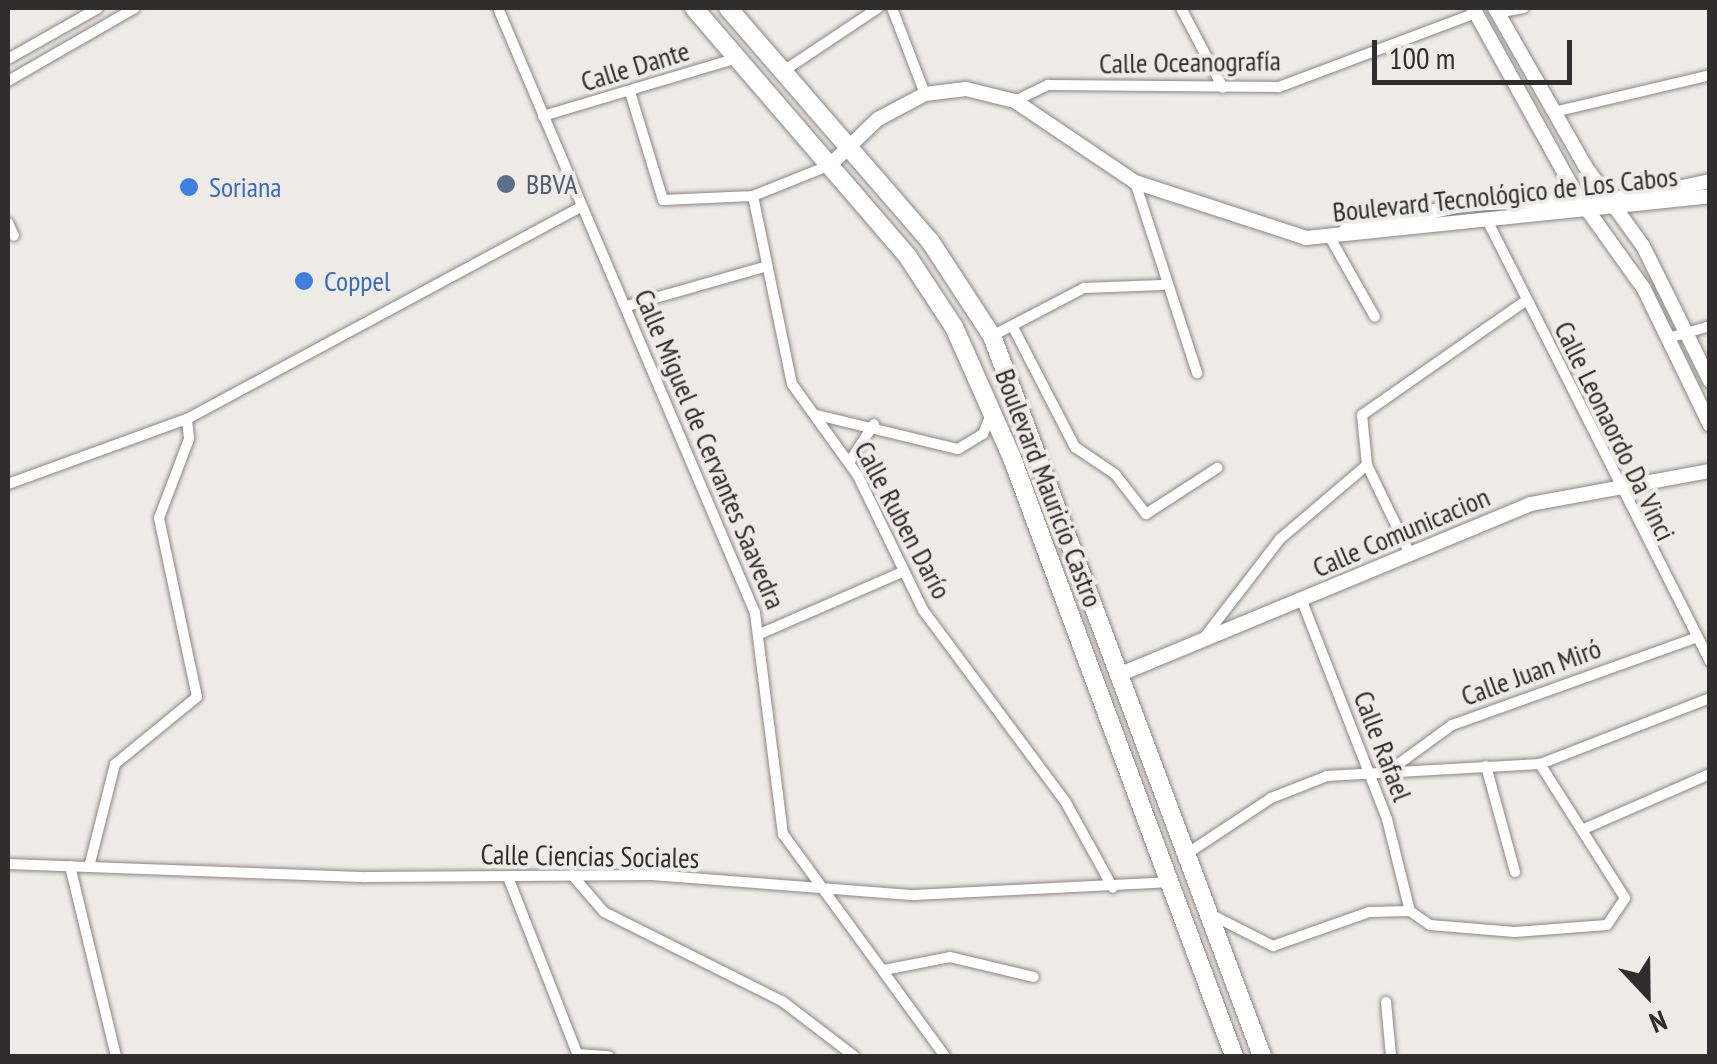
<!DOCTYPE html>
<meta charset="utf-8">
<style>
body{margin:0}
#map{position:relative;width:1717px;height:1064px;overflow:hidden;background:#efebe6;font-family:"PT Sans Narrow",sans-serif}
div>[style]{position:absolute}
.roads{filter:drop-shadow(0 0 2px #8a8783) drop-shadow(0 0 2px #8a8783)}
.minor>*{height:10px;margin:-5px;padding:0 5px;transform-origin:5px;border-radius:5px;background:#fff}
.tertiary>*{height:14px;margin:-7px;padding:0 7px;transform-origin:7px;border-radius:7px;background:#fff}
.primary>*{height:18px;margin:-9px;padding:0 9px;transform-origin:9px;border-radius:9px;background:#fff}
.dots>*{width:28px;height:28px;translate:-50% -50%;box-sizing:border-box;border:5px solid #efebe6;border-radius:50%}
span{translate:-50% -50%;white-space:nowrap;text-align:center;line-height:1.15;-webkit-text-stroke:8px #efebe6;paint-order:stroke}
.street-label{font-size:28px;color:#2f2e2c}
.service-label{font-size:28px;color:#4e5e75}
.left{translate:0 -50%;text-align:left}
.shop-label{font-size:28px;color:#366cbe}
.frame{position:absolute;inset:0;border:10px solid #2f2e2c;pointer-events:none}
.north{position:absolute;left:1597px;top:944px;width:100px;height:100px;-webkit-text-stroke:8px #efebe6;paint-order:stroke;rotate:158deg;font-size:28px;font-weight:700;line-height:40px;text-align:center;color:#2f2e2c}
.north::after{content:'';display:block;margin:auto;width:35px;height:45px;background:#2f2e2c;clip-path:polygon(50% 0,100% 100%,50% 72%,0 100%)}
.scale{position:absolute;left:1372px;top:40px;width:200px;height:45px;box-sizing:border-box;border:5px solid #2f2e2c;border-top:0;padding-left:12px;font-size:30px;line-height:35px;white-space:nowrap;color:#2f2e2c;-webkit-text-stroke:8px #efebe6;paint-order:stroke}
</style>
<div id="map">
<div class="roads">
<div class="minor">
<i style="left:498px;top:8px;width:657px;rotate:66.98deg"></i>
<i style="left:755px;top:613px;width:223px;rotate:82.8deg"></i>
<i style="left:783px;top:834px;width:275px;rotate:53.9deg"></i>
<i style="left:892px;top:8px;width:92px;rotate:69deg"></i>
<i style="left:1181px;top:8px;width:90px;rotate:62.3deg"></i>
<i style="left:1498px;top:13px;width:26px;rotate:-11deg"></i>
<i style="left:8px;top:59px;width:103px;rotate:-29.5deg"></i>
<i style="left:785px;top:70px;width:112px;rotate:-33.7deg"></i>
<i style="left:8px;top:81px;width:146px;rotate:-29.9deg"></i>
<i style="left:630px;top:92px;width:113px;rotate:73deg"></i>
<i style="left:663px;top:200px;width:90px;rotate:-2.5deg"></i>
<i style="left:753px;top:196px;width:83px;rotate:-21.9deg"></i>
<i style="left:1015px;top:101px;width:37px;rotate:-26deg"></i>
<i style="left:1048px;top:85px;width:231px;rotate:0.5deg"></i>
<i style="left:1279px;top:87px;width:210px;rotate:-20.6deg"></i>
<i style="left:1554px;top:112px;width:160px;rotate:-13.3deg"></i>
<i style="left:543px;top:116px;width:203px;rotate:-16.6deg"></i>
<i style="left:1135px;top:182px;width:201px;rotate:72deg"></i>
<i style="left:753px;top:196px;width:192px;rotate:78.3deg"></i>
<i style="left:792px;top:384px;width:113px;rotate:54.3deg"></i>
<i style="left:858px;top:476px;width:149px;rotate:64.1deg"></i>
<i style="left:923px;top:610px;width:238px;rotate:53.4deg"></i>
<i style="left:1065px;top:801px;width:99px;rotate:61.1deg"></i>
<i style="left:1486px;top:218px;width:497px;rotate:63.2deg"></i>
<i style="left:8px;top:223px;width:14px;rotate:65deg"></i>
<i style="left:1328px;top:234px;width:95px;rotate:60.5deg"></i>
<i style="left:627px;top:306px;width:142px;rotate:-15.9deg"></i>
<i style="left:1015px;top:331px;width:131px;rotate:62.7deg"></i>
<i style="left:1075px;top:447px;width:48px;rotate:34deg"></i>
<i style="left:1115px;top:474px;width:51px;rotate:52.2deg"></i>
<i style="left:1146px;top:514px;width:85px;rotate:-32.9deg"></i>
<i style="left:992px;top:336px;width:104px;rotate:-27.6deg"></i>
<i style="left:1084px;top:288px;width:78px;rotate:-2.2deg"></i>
<i style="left:1668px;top:338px;width:44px;rotate:-15.9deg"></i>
<i style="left:817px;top:415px;width:145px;rotate:13.6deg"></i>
<i style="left:958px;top:449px;width:29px;rotate:-31deg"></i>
<i style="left:983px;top:434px;width:24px;rotate:-68deg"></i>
<i style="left:850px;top:461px;width:44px;rotate:-57deg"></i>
<i style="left:8px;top:484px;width:190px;rotate:-20deg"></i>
<i style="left:187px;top:419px;width:445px;rotate:-28.3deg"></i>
<i style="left:1410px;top:554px;width:99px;rotate:-115.8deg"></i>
<i style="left:1367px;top:465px;width:50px;rotate:-95.7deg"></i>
<i style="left:1362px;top:415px;width:201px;rotate:-34.9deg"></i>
<i style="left:1302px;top:601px;width:234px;rotate:68.7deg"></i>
<i style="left:1387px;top:819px;width:95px;rotate:76deg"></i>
<i style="left:762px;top:633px;width:153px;rotate:-23.5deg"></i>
<i style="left:1203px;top:639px;width:126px;rotate:-52.4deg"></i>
<i style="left:1280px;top:539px;width:114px;rotate:-40.4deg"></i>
<i style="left:1486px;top:766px;width:110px;rotate:74.7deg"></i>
<i style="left:1393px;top:768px;width:73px;rotate:-36.1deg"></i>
<i style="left:1452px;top:725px;width:258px;rotate:-19.7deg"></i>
<i style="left:1584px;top:829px;width:137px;rotate:-23.6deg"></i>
<i style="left:1188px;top:853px;width:100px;rotate:-33.5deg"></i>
<i style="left:1271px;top:798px;width:60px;rotate:-21.4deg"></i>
<i style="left:1327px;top:776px;width:213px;rotate:-3.2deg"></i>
<i style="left:1540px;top:764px;width:182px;rotate:-21.2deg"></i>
<i style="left:8px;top:864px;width:359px;rotate:2.1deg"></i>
<i style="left:367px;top:877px;width:285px;rotate:-0.4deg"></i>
<i style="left:652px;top:875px;width:263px;rotate:4.4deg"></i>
<i style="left:914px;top:895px;width:256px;rotate:-2.9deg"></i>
<i style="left:70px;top:866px;width:195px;rotate:76.4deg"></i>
<i style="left:89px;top:867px;width:106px;rotate:-75.8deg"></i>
<i style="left:115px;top:764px;width:106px;rotate:-39.3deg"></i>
<i style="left:197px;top:697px;width:183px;rotate:-102deg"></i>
<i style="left:159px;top:518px;width:85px;rotate:-69.2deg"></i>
<i style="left:189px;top:439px;width:20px;rotate:-96deg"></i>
<i style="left:572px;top:875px;width:49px;rotate:49.1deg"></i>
<i style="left:604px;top:912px;width:199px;rotate:26.6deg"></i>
<i style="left:782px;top:1001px;width:91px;rotate:37.4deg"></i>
<i style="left:508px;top:877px;width:192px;rotate:68.6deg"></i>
<i style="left:1210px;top:914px;width:71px;rotate:26.9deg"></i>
<i style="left:1273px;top:946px;width:102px;rotate:-19.5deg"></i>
<i style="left:1369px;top:912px;width:41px;rotate:-1.4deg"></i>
<i style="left:1410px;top:911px;width:24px;rotate:35deg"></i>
<i style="left:1430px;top:925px;width:85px;rotate:4.7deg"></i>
<i style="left:1515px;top:932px;width:92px;rotate:-4.4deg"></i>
<i style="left:1607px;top:925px;width:32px;rotate:-56deg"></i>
<i style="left:1625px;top:898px;width:159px;rotate:-122.4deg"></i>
<i style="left:884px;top:970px;width:67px;rotate:-11.1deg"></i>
<i style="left:950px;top:957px;width:86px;rotate:13.4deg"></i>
<i style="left:1386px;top:1002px;width:54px;rotate:84.7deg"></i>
<i style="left:577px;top:1054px;width:32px;rotate:4deg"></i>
</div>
<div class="tertiary">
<i style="left:1473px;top:8px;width:213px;rotate:61deg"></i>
<i style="left:1576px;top:194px;width:117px;rotate:54.4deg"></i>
<i style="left:1644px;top:289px;width:151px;rotate:64.1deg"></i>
<i style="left:1495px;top:8px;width:182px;rotate:60.3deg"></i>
<i style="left:1585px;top:166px;width:99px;rotate:54.1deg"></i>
<i style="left:1643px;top:246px;width:151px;rotate:63.6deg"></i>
<i style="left:830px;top:165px;width:66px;rotate:-43.8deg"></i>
<i style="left:878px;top:119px;width:53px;rotate:-28deg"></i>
<i style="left:925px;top:94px;width:41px;rotate:-7deg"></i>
<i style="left:966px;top:89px;width:50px;rotate:13.8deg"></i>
<i style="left:1015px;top:101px;width:145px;rotate:34deg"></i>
<i style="left:1135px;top:182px;width:180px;rotate:18.1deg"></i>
<i style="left:1306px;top:238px;width:406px;rotate:-5.9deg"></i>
<i style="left:1346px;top:230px;width:123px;rotate:-12.2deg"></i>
<i style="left:1466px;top:204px;width:169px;rotate:-2.4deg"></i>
<i style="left:1635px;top:197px;width:77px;rotate:-12deg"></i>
<i style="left:1123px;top:673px;width:441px;rotate:-22.5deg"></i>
<i style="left:1530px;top:504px;width:183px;rotate:-10.4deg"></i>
</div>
<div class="primary">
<i style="left:694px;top:8px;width:328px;rotate:49.3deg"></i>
<i style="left:908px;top:257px;width:84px;rotate:56.7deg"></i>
<i style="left:954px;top:327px;width:143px;rotate:66.1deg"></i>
<i style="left:1012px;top:458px;width:638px;rotate:69.63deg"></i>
<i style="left:728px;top:8px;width:308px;rotate:49.1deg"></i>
<i style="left:930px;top:241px;width:113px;rotate:56.9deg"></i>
<i style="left:992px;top:336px;width:769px;rotate:69.44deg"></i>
</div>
</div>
<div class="dots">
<i style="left:506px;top:184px;background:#5c6f8a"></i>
<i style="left:189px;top:187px;background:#3f7fe0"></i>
<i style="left:304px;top:281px;background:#3f7fe0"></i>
</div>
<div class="street-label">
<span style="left:1190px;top:62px;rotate:-1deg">Calle Oceanografía</span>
<span style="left:635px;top:66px;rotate:-17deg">Calle Dante</span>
<span style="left:1505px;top:194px;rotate:-6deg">Boulevard Tecnológico de Los Cabos</span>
<span style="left:1615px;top:431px;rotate:64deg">Calle Leonaordo Da Vinci</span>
<span style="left:710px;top:449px;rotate:67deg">Calle Miguel de Cervantes Saavedra</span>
<span style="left:1049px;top:488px;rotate:69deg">Boulevard Mauricio Castro</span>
<span style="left:903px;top:520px;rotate:62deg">Calle Ruben Darío</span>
<span style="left:1401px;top:532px;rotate:-23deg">Calle Comunicacion</span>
<span style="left:1531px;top:672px;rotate:-20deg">Calle Juan Miró</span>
<span style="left:1383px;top:746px;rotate:69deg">Calle Rafael</span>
<span style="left:590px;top:856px;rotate:1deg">Calle Ciencias Sociales</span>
</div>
<div class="service-label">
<span class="left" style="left:526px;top:184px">BBVA</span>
</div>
<div class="shop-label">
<span class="left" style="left:209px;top:187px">Soriana</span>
<span class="left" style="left:324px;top:281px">Coppel</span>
</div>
<div class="frame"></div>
<div class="north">N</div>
<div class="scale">100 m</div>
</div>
